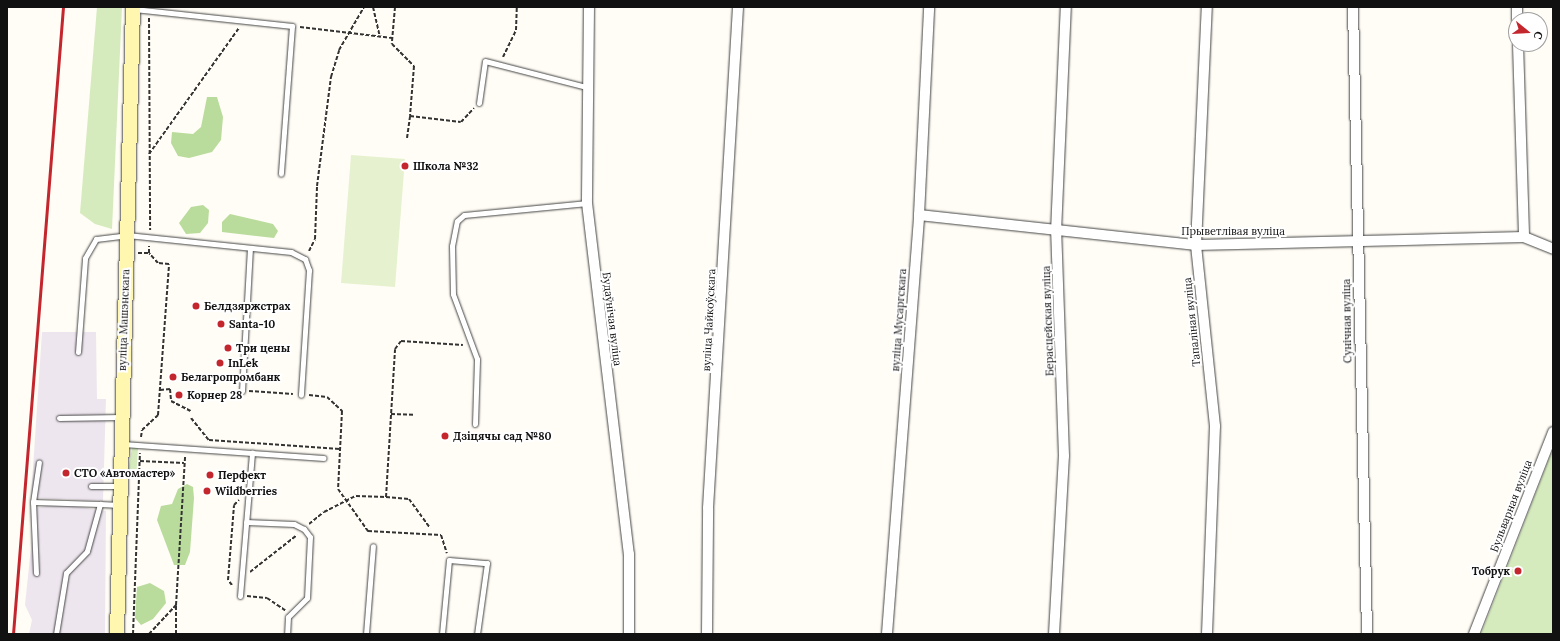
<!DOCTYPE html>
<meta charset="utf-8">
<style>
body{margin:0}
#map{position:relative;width:1560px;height:641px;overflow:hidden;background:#fffdf5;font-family:Lora,serif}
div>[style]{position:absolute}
.industrial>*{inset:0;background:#eee6ef}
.green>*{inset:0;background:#d5ebbd}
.forest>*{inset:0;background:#b9dc9c}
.pitch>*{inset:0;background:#e6f2cf}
.path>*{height:2px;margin-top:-1px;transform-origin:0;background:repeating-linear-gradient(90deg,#333 0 4px,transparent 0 6px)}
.roads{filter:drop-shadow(0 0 1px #444) drop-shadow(0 0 1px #444)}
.lane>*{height:5px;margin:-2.5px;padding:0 2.5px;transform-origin:2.5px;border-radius:2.5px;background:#fff}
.street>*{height:10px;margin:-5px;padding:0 5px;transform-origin:5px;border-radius:5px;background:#fff}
.secondary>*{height:14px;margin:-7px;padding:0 7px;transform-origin:7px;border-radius:7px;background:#fff6b0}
.rail>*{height:3px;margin:-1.5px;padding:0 1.5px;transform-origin:1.5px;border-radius:1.5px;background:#c4262e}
.dots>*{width:11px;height:11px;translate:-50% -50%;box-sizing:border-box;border:2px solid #fff;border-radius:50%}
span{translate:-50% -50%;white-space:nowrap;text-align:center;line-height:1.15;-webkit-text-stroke:4px #fff;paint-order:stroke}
.poi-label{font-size:11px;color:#111;font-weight:700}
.left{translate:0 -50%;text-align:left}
.right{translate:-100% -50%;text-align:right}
.street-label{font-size:11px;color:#111}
.frame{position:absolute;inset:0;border:8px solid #111;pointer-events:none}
.north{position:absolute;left:1508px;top:12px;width:40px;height:40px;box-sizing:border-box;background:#fff;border:1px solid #a0a0a0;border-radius:50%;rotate:108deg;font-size:11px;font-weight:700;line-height:16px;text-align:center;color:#111}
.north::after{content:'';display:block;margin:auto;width:14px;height:18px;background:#c4262e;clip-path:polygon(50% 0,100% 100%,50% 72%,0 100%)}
</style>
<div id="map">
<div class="industrial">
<i style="clip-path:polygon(42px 332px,96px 332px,97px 399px,106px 399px,103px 501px,31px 498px)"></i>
<i style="clip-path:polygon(58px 504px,106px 511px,105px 634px,29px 634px,32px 620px,25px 605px,35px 508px)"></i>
</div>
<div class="green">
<i style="clip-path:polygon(97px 7px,122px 7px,112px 229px,95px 224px,80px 213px)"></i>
<i style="clip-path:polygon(132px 448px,138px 448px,136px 480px,128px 471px)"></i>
<i style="clip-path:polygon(1553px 449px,1553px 634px,1481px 634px)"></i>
</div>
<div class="forest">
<i style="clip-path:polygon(207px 97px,217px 97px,223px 117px,221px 140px,212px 152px,189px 158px,178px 156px,171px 143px,172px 132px,193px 134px,201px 127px)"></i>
<i style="clip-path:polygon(203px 205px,209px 210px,208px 223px,200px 233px,186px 234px,179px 223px,191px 207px)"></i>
<i style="clip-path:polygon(230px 214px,273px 224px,278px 231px,274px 238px,222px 232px,222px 222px)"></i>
<i style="clip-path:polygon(187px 484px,193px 487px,194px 498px,190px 552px,185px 565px,174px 565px,157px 520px,161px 506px,172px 504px,178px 489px)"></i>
<i style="clip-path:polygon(150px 583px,164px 591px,166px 603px,153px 619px,141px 625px,135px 618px,137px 587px)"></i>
</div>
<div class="pitch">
<i style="clip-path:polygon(351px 155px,405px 159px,395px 287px,341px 283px)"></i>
</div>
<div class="path">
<i style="left:373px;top:7px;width:31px;rotate:77deg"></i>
<i style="left:395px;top:7px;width:37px;rotate:95deg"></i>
<i style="left:392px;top:44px;width:31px;rotate:45deg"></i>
<i style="left:414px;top:66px;width:50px;rotate:94.6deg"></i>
<i style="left:410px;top:116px;width:51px;rotate:6.7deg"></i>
<i style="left:461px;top:122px;width:19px;rotate:-47deg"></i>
<i style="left:149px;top:18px;width:212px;rotate:89.7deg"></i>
<i style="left:300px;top:27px;width:93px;rotate:6.8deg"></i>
<i style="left:503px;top:57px;width:30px;rotate:-64deg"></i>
<i style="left:516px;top:30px;width:23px;rotate:-88deg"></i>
<i style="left:407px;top:138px;width:22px;rotate:-82deg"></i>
<i style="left:149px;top:154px;width:155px;rotate:-54.5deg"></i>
<i style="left:309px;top:251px;width:13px;rotate:-63deg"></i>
<i style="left:315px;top:239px;width:53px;rotate:-87.8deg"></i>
<i style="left:317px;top:186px;width:110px;rotate:-82.7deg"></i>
<i style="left:331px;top:77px;width:28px;rotate:-73deg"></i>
<i style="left:339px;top:50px;width:50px;rotate:-59.8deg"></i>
<i style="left:138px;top:253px;width:11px"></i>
<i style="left:149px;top:253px;width:7px;rotate:-90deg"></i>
<i style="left:160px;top:390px;width:10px;rotate:-6deg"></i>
<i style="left:170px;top:389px;width:12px;rotate:85deg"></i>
<i style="left:171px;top:401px;width:22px;rotate:27deg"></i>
<i style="left:249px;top:391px;width:44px;rotate:3.9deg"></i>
<i style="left:309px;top:395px;width:18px;rotate:6deg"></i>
<i style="left:327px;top:397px;width:21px;rotate:43deg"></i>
<i style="left:342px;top:411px;width:78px;rotate:92.9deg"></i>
<i style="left:338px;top:489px;width:52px;rotate:54.5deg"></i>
<i style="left:368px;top:531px;width:73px;rotate:3.1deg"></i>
<i style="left:441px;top:535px;width:19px;rotate:72deg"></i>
<i style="left:391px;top:414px;width:23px;rotate:2deg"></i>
<i style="left:191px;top:418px;width:28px;rotate:51deg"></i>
<i style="left:209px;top:440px;width:131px;rotate:3.9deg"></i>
<i style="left:141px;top:437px;width:7px;rotate:-82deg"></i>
<i style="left:142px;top:430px;width:22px;rotate:-43deg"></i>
<i style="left:158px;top:415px;width:151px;rotate:-85.8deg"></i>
<i style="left:169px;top:264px;width:11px;rotate:-175deg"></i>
<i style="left:158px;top:263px;width:13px;rotate:-132deg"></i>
<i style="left:140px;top:461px;width:44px;rotate:2.6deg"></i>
<i style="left:386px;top:497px;width:23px;rotate:5deg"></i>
<i style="left:409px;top:499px;width:36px;rotate:54deg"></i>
<i style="left:309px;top:524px;width:19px;rotate:-39deg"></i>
<i style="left:324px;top:512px;width:36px;rotate:-27deg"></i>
<i style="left:356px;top:496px;width:30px;rotate:2deg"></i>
<i style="left:386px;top:497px;width:148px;rotate:-86.5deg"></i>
<i style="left:395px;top:349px;width:10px;rotate:-53deg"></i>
<i style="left:401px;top:341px;width:62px;rotate:3.7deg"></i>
<i style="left:250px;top:572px;width:60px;rotate:-38.2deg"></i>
<i style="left:232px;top:585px;width:6px;rotate:-129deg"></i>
<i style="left:228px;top:580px;width:75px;rotate:-85.4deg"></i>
<i style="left:234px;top:505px;width:7px;rotate:-45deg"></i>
<i style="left:247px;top:596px;width:20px;rotate:6deg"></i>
<i style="left:267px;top:598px;width:22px;rotate:34deg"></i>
<i style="left:133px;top:634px;width:181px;rotate:-87.8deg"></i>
<i style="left:149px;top:634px;width:40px;rotate:-47deg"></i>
<i style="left:176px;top:605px;width:149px;rotate:-86.5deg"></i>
<i style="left:176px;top:634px;width:29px;rotate:-90deg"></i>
</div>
<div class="roads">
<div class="lane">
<i style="left:134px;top:9px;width:159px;rotate:6.1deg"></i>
<i style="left:292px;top:26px;width:148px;rotate:94.3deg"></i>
<i style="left:479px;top:103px;width:42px;rotate:-81.9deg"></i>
<i style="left:485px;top:61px;width:104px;rotate:14.4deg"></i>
<i style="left:78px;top:352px;width:94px;rotate:-85.7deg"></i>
<i style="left:85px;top:258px;width:22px;rotate:-60deg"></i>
<i style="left:96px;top:239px;width:31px;rotate:-7deg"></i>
<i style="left:127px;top:235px;width:165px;rotate:5.9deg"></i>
<i style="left:291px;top:252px;width:16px;rotate:27deg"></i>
<i style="left:305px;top:259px;width:12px;rotate:70deg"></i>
<i style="left:309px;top:270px;width:125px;rotate:93.7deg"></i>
<i style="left:242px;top:391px;width:141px;rotate:-86.8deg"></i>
<i style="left:59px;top:418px;width:62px;rotate:-0.9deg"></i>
<i style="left:475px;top:424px;width:65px;rotate:-88.2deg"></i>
<i style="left:477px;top:359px;width:69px;rotate:-110.3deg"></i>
<i style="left:453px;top:294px;width:48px;rotate:-91.2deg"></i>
<i style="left:452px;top:246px;width:25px;rotate:-79deg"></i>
<i style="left:457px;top:221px;width:9px;rotate:-41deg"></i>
<i style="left:464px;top:215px;width:124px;rotate:-5.6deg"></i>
<i style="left:123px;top:444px;width:201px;rotate:4deg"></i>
<i style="left:91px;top:486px;width:28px"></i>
<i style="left:33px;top:502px;width:67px;rotate:1.7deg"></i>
<i style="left:246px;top:522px;width:48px;rotate:2.4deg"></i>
<i style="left:294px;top:524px;width:11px;rotate:27deg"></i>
<i style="left:304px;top:529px;width:10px;rotate:53deg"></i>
<i style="left:310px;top:537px;width:61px;rotate:92.8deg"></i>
<i style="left:307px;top:598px;width:27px;rotate:135deg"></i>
<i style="left:288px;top:617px;width:17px;rotate:93deg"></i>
<i style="left:36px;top:573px;width:71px;rotate:-92.4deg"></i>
<i style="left:33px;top:502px;width:40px;rotate:-81.5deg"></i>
<i style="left:240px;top:596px;width:144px;rotate:-85.2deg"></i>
<i style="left:56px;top:634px;width:62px;rotate:-80.7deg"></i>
<i style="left:66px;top:573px;width:30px;rotate:-46deg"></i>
<i style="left:87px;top:551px;width:49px;rotate:-74.5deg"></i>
<i style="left:100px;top:504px;width:20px;rotate:3deg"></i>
<i style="left:366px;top:634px;width:88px;rotate:-85.5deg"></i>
<i style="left:442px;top:634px;width:74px;rotate:-84.6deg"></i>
<i style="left:449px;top:560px;width:38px;rotate:5deg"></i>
<i style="left:487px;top:563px;width:72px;rotate:98deg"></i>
</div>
<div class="street">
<i style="left:589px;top:7px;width:196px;rotate:90.6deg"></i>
<i style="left:587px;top:203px;width:354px;rotate:83.2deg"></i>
<i style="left:629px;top:554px;width:80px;rotate:90deg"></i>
<i style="left:1353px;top:7px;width:627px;rotate:88.72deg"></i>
<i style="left:1517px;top:7px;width:13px;rotate:90deg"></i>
<i style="left:1518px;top:44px;width:193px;rotate:88.2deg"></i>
<i style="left:919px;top:215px;width:279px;rotate:6.2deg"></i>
<i style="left:1196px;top:245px;width:328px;rotate:-1.4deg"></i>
<i style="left:1524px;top:237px;width:31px;rotate:22deg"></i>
<i style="left:707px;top:634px;width:126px;rotate:-89.5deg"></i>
<i style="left:708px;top:508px;width:502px;rotate:-86.57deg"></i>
<i style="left:887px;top:634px;width:420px;rotate:-85.6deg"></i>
<i style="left:919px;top:215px;width:208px;rotate:-87.2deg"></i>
<i style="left:1054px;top:634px;width:178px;rotate:-86.8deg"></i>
<i style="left:1064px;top:456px;width:224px;rotate:-92deg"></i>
<i style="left:1056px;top:232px;width:225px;rotate:-87.5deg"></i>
<i style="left:1207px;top:634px;width:208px;rotate:-87.8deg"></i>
<i style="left:1215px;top:426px;width:182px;rotate:-96deg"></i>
<i style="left:1196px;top:245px;width:238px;rotate:-87.4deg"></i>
<i style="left:1474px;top:634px;width:217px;rotate:-68.6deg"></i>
</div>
<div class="secondary">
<i style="left:117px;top:634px;width:627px;rotate:-88.54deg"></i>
</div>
</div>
<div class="rail">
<i style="left:13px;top:634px;width:629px;rotate:-85.44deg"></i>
</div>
<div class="dots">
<i style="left:405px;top:166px;background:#c4262e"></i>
<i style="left:196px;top:306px;background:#c4262e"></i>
<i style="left:221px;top:324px;background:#c4262e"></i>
<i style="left:228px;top:348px;background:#c4262e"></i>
<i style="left:220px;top:363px;background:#c4262e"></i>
<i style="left:173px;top:377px;background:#c4262e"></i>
<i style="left:179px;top:395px;background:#c4262e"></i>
<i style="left:445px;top:436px;background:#c4262e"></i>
<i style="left:66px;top:473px;background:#c4262e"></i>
<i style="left:210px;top:475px;background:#c4262e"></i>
<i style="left:207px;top:491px;background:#c4262e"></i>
<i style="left:1518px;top:571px;background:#c4262e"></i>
</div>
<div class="poi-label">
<span class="left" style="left:413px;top:166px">Школа №32</span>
<span class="left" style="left:204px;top:306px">Белдзяржстрах</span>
<span class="left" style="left:229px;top:324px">Santa-10</span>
<span class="left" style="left:236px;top:348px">Три цены</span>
<span class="left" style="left:228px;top:363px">InLek</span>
<span class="left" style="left:181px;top:377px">Белагропромбанк</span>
<span class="left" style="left:187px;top:395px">Корнер 28</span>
<span class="left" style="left:453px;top:436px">Дзіцячы сад №80</span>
<span class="left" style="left:74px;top:473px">СТО «Автомастер»</span>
<span class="left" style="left:218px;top:475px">Перфект</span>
<span class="left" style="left:215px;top:491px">Wildberries</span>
<span class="right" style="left:1510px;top:571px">Тобрук</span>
</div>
<div class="street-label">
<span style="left:1233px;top:231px">Прыветлівая вуліца</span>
<span style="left:612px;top:319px;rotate:83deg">Будаўнічая вуліца</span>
<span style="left:124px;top:320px;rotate:-88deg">вуліца Машэнскага</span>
<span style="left:709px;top:320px;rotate:-87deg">вуліца Чайкоўскага</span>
<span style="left:899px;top:320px;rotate:-86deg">вуліца Мусаргскага</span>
<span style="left:1048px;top:321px;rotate:-92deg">Берасцейская вуліца</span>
<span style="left:1347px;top:321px;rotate:-91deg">Сунічная вуліца</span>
<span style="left:1192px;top:322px;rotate:-96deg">Тапаліная вуліца</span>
<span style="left:1511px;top:506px;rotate:-69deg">Бульварная вуліца</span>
</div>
<div class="frame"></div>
<div class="north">С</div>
</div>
